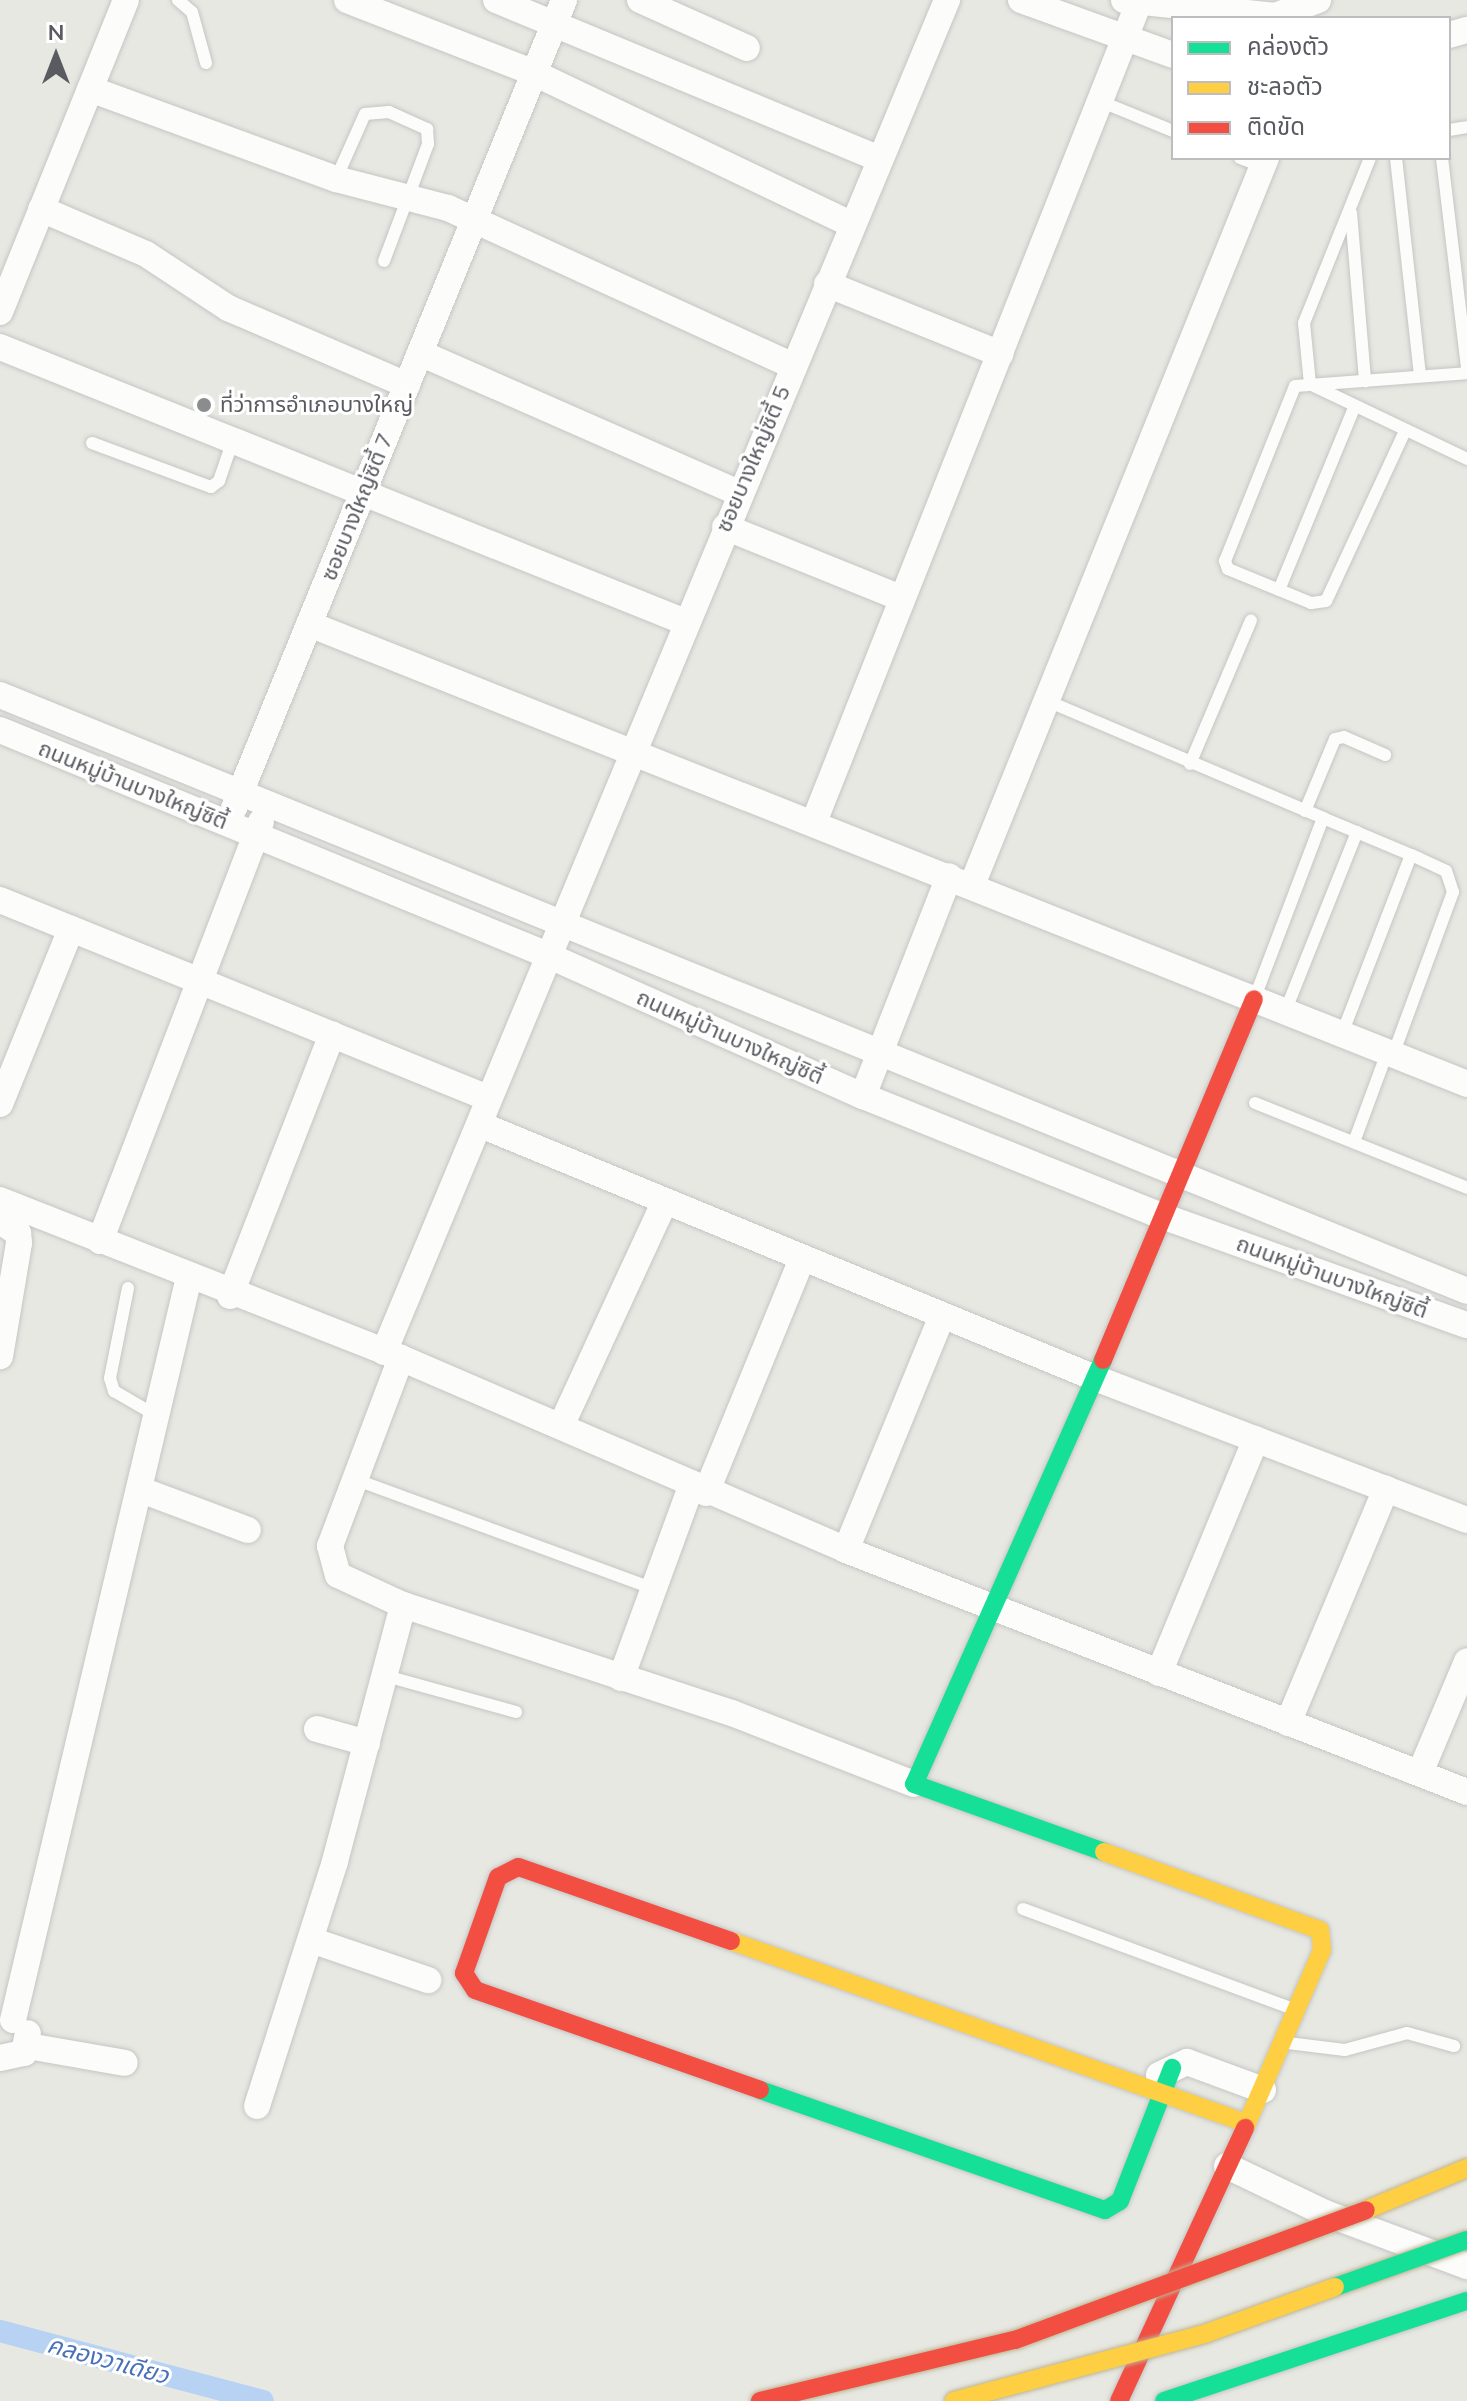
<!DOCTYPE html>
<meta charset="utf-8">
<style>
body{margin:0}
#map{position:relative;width:1467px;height:2401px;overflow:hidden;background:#e8e8e3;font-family:Mulish,"Noto Sans Thai",sans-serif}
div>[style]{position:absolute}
.canal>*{height:22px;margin:-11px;padding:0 11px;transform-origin:11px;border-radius:11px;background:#b7d2f2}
.roads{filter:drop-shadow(0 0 2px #c5c5c3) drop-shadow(0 0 2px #c5c5c3)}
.lane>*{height:12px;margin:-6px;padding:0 6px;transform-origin:6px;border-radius:6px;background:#fcfcfb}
.street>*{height:26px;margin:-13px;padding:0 13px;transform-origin:13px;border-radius:13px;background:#fcfcfb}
.fast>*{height:18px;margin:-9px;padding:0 9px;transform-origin:9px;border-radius:9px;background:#16e098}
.slow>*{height:18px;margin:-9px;padding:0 9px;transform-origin:9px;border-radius:9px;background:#ffcf43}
.jam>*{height:18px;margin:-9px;padding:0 9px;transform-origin:9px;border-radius:9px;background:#f24e42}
.bridges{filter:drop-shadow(0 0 2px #bdb593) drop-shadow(0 0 2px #bdb593)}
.fast-bridge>*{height:18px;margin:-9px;padding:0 9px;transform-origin:9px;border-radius:9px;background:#16e098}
.slow-bridge>*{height:18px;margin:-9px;padding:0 9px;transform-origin:9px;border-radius:9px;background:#ffcf43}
.jam-bridge>*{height:18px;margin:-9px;padding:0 9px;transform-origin:9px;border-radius:9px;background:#f24e42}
.dots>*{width:22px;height:22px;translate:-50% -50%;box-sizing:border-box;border:4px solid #fff;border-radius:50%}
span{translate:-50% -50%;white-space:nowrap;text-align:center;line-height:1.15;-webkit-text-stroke:6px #fff;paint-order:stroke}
.poi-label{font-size:22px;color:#595b60}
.left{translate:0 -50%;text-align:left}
.street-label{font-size:22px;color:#595b60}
.water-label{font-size:24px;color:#4871b9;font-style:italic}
.legend{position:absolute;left:1171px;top:16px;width:280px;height:144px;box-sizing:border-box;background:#fff;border:2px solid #bdbdbf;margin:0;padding:10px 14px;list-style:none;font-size:24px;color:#595b60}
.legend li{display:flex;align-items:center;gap:16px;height:40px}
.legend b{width:40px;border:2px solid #bdbdbf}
.north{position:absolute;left:16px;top:16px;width:80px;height:80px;-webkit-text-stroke:6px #fff;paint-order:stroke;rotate:0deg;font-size:22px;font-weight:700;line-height:32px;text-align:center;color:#595b60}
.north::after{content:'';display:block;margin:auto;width:28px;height:36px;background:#595b60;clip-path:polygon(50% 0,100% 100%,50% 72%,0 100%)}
</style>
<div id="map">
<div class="canal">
<i style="left:0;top:2331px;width:272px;rotate:14.9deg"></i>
</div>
<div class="roads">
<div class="lane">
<i style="left:178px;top:0;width:18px;rotate:41deg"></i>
<i style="left:192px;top:12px;width:53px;rotate:74.6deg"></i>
<i style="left:1102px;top:102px;width:77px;rotate:22.2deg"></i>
<i style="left:1449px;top:130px;width:18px;rotate:-9deg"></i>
<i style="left:1240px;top:158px;width:25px;rotate:21deg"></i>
<i style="left:1370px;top:158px;width:178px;rotate:111.8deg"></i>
<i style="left:1304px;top:323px;width:61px;rotate:84.4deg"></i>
<i style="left:1310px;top:384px;width:174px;rotate:25.5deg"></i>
<i style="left:1396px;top:158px;width:219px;rotate:83.7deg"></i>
<i style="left:1442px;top:158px;width:211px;rotate:83.2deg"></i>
<i style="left:336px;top:179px;width:71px;rotate:-66deg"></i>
<i style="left:365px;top:114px;width:24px;rotate:-5deg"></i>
<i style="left:389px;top:112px;width:42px;rotate:24.1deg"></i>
<i style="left:427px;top:129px;width:15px;rotate:86deg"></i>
<i style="left:428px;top:144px;width:125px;rotate:110.6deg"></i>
<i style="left:1351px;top:213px;width:169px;rotate:85.2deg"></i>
<i style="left:1405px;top:431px;width:187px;rotate:114.9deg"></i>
<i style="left:1326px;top:601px;width:15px;rotate:172deg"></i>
<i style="left:1311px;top:603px;width:90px;rotate:-157.7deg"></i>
<i style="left:1228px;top:569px;width:9px;rotate:-111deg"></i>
<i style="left:1225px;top:561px;width:188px;rotate:-68.2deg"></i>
<i style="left:1295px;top:386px;width:172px;rotate:-4.3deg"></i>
<i style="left:92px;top:443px;width:127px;rotate:20.3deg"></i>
<i style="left:211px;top:487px;width:10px;rotate:-37deg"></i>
<i style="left:219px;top:481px;width:43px;rotate:-71.1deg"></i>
<i style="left:1279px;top:590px;width:197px;rotate:-67.6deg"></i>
<i style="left:1050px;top:702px;width:297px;rotate:23deg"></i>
<i style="left:1323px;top:818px;width:191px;rotate:110.8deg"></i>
<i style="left:1190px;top:764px;width:156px;rotate:-67deg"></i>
<i style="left:1305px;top:811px;width:78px;rotate:-67.4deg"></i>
<i style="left:1335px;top:739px;width:9px;rotate:-13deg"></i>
<i style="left:1344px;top:737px;width:45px;rotate:23.7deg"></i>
<i style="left:1323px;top:818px;width:95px;rotate:22.8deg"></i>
<i style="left:1411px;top:855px;width:192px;rotate:111.1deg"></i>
<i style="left:1285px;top:1012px;width:194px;rotate:-68.2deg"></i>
<i style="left:1393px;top:1055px;width:174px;rotate:-69.8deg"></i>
<i style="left:1453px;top:892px;width:22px;rotate:-108deg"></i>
<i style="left:1446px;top:871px;width:38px;rotate:-155deg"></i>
<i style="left:1255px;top:1103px;width:228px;rotate:21.8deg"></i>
<i style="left:1354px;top:1142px;width:95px;rotate:-69.7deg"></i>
<i style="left:128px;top:1288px;width:92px;rotate:101.3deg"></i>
<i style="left:110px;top:1378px;width:14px;rotate:73deg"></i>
<i style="left:114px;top:1391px;width:50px;rotate:30.2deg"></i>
<i style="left:354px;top:1479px;width:320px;rotate:20.1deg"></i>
<i style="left:386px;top:1676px;width:135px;rotate:15.5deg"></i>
<i style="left:1023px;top:1909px;width:289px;rotate:20.3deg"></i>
<i style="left:1288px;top:2043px;width:57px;rotate:7deg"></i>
<i style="left:1345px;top:2050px;width:64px;rotate:-15.3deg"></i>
<i style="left:1407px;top:2033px;width:49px;rotate:15.5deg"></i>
</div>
<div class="street">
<i style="left:347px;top:0;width:201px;rotate:21.3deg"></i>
<i style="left:534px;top:73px;width:352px;rotate:25.5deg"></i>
<i style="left:496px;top:0;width:416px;rotate:22.5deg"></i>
<i style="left:640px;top:0;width:117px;rotate:24.2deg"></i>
<i style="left:1021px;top:0;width:162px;rotate:19.9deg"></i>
<i style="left:1124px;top:0;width:152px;rotate:6deg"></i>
<i style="left:1275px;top:16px;width:46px;rotate:-20.4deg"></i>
<i style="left:1449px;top:35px;width:19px;rotate:-16deg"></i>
<i style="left:90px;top:89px;width:262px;rotate:20.1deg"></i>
<i style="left:336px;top:179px;width:116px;rotate:14.5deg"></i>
<i style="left:448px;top:208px;width:379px;rotate:24.6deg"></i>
<i style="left:41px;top:209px;width:114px;rotate:23.2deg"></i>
<i style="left:146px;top:254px;width:98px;rotate:33.4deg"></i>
<i style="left:228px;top:308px;width:195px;rotate:23.3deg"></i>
<i style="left:827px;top:284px;width:187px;rotate:22deg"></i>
<i style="left:0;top:312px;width:336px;rotate:-68deg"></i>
<i style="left:0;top:347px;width:738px;rotate:21.87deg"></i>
<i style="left:420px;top:353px;width:348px;rotate:23.7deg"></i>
<i style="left:725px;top:527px;width:190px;rotate:22deg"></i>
<i style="left:309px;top:624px;width:1246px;rotate:21.66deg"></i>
<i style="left:0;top:695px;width:1583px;rotate:22.11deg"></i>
<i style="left:0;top:730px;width:589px;rotate:22.34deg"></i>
<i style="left:545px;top:954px;width:348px;rotate:24.1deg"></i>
<i style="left:863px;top:1096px;width:322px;rotate:21.9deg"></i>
<i style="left:1162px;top:1216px;width:324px;rotate:19.7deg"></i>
<i style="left:234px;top:808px;width:873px;rotate:-67.78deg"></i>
<i style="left:814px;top:822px;width:879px;rotate:-68.37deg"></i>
<i style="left:972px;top:885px;width:784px;rotate:-67.98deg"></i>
<i style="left:0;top:900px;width:527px;rotate:22.08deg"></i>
<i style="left:863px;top:1096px;width:236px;rotate:-68.6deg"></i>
<i style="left:0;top:1104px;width:189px;rotate:-67.9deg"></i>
<i style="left:481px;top:1125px;width:664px;rotate:22.39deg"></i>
<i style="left:1095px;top:1378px;width:398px;rotate:20.9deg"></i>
<i style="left:0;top:1200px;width:431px;rotate:21.5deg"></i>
<i style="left:401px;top:1358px;width:485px;rotate:23.3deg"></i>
<i style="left:846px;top:1550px;width:666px;rotate:21.29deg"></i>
<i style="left:0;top:1221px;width:22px;rotate:34deg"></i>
<i style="left:18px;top:1233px;width:10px;rotate:84deg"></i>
<i style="left:19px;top:1243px;width:115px;rotate:99.5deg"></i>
<i style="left:100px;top:1241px;width:449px;rotate:-69deg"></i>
<i style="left:230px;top:1296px;width:281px;rotate:-68.7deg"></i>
<i style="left:384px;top:1352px;width:1465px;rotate:-67.39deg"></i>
<i style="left:401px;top:1358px;width:201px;rotate:110.7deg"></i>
<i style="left:330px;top:1546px;width:30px;rotate:75deg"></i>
<i style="left:338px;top:1575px;width:72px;rotate:24.8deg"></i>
<i style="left:403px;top:1605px;width:346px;rotate:18.2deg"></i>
<i style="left:732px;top:1713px;width:195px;rotate:21.3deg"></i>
<i style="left:561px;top:1426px;width:246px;rotate:-65.2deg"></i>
<i style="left:141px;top:1490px;width:114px;rotate:20.5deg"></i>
<i style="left:706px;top:1493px;width:253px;rotate:-67.7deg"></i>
<i style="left:846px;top:1550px;width:253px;rotate:-67.7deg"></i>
<i style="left:1159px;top:1673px;width:253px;rotate:-67.5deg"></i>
<i style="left:621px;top:1678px;width:203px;rotate:-69.9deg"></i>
<i style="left:1288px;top:1723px;width:254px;rotate:-67.3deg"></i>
<i style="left:317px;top:1729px;width:52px;rotate:15.6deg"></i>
<i style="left:1420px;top:1773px;width:121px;rotate:-67.2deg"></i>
<i style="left:311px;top:1940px;width:124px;rotate:18.9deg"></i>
<i style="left:13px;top:2020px;width:764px;rotate:-76.67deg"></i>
<i style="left:28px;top:2046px;width:98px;rotate:9.9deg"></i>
<i style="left:0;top:2058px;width:25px;rotate:-12deg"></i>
<i style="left:24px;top:2053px;width:20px;rotate:-79deg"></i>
<i style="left:1159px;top:2075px;width:31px;rotate:-25deg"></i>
<i style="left:1187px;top:2062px;width:81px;rotate:20.2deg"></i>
<i style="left:257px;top:2106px;width:257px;rotate:-72.3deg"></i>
<i style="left:335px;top:1861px;width:265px;rotate:-75.1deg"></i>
<i style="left:1227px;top:2166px;width:109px;rotate:25.6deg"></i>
<i style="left:1325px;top:2213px;width:152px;rotate:20.5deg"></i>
</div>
<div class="fast">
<i style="left:1103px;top:1360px;width:464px;rotate:114deg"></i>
<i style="left:914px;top:1784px;width:202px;rotate:19.7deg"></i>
<i style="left:760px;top:2090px;width:365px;rotate:19.2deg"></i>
<i style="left:1105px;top:2210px;width:17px;rotate:-31deg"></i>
<i style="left:1120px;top:2201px;width:143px;rotate:-68.6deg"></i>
<i style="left:1164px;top:2401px;width:319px;rotate:-18.3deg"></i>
</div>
<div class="slow">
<i style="left:1104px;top:1852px;width:230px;rotate:19.9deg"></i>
<i style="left:1320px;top:1930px;width:20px;rotate:84deg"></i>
<i style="left:1322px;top:1950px;width:194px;rotate:113.4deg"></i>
<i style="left:731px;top:1941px;width:546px;rotate:19.46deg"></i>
</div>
<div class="jam">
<i style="left:1103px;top:1360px;width:391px;rotate:-67.3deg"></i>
<i style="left:731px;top:1941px;width:225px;rotate:-160.8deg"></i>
<i style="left:518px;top:1867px;width:22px;rotate:153deg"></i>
<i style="left:498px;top:1877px;width:102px;rotate:109.5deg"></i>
<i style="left:464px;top:1973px;width:20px;rotate:57deg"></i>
<i style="left:475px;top:1990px;width:302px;rotate:19.3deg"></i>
<i style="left:1119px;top:2401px;width:301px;rotate:-65.2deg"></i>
</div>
</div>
<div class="bridges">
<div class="fast-bridge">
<i style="left:1335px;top:2287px;width:140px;rotate:-19.6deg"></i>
</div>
<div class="slow-bridge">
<i style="left:1366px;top:2210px;width:109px;rotate:-22.6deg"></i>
<i style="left:954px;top:2401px;width:262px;rotate:-15deg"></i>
<i style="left:1207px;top:2333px;width:136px;rotate:-19.8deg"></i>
</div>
<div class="jam-bridge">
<i style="left:760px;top:2401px;width:262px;rotate:-13.5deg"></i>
<i style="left:1015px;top:2340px;width:374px;rotate:-20.3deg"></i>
</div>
</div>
<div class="dots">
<i style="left:204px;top:405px;background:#8b8c8e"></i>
</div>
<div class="poi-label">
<span class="left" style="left:220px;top:405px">ที่ว่าการอำเภอบางใหญ่</span>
</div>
<div class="street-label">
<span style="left:753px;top:459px;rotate:-67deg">ซอยบางใหญ่ซิตี้ 5</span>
<span style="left:357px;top:507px;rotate:-68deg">ซอยบางใหญ่ซิตี้ 7</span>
<span style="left:133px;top:785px;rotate:22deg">ถนนหมู่บ้านบางใหญ่ซิตี้</span>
<span style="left:730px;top:1037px;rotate:24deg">ถนนหมู่บ้านบางใหญ่ซิตี้</span>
<span style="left:1332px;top:1277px;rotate:20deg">ถนนหมู่บ้านบางใหญ่ซิตี้</span>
</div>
<div class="water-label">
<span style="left:108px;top:2360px;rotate:15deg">คลองวาเดียว</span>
</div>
<ul class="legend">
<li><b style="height:10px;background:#16e098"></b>คล่องตัว</li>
<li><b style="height:10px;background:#ffcf43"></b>ชะลอตัว</li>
<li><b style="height:10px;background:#f24e42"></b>ติดขัด</li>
</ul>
<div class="north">N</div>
</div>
